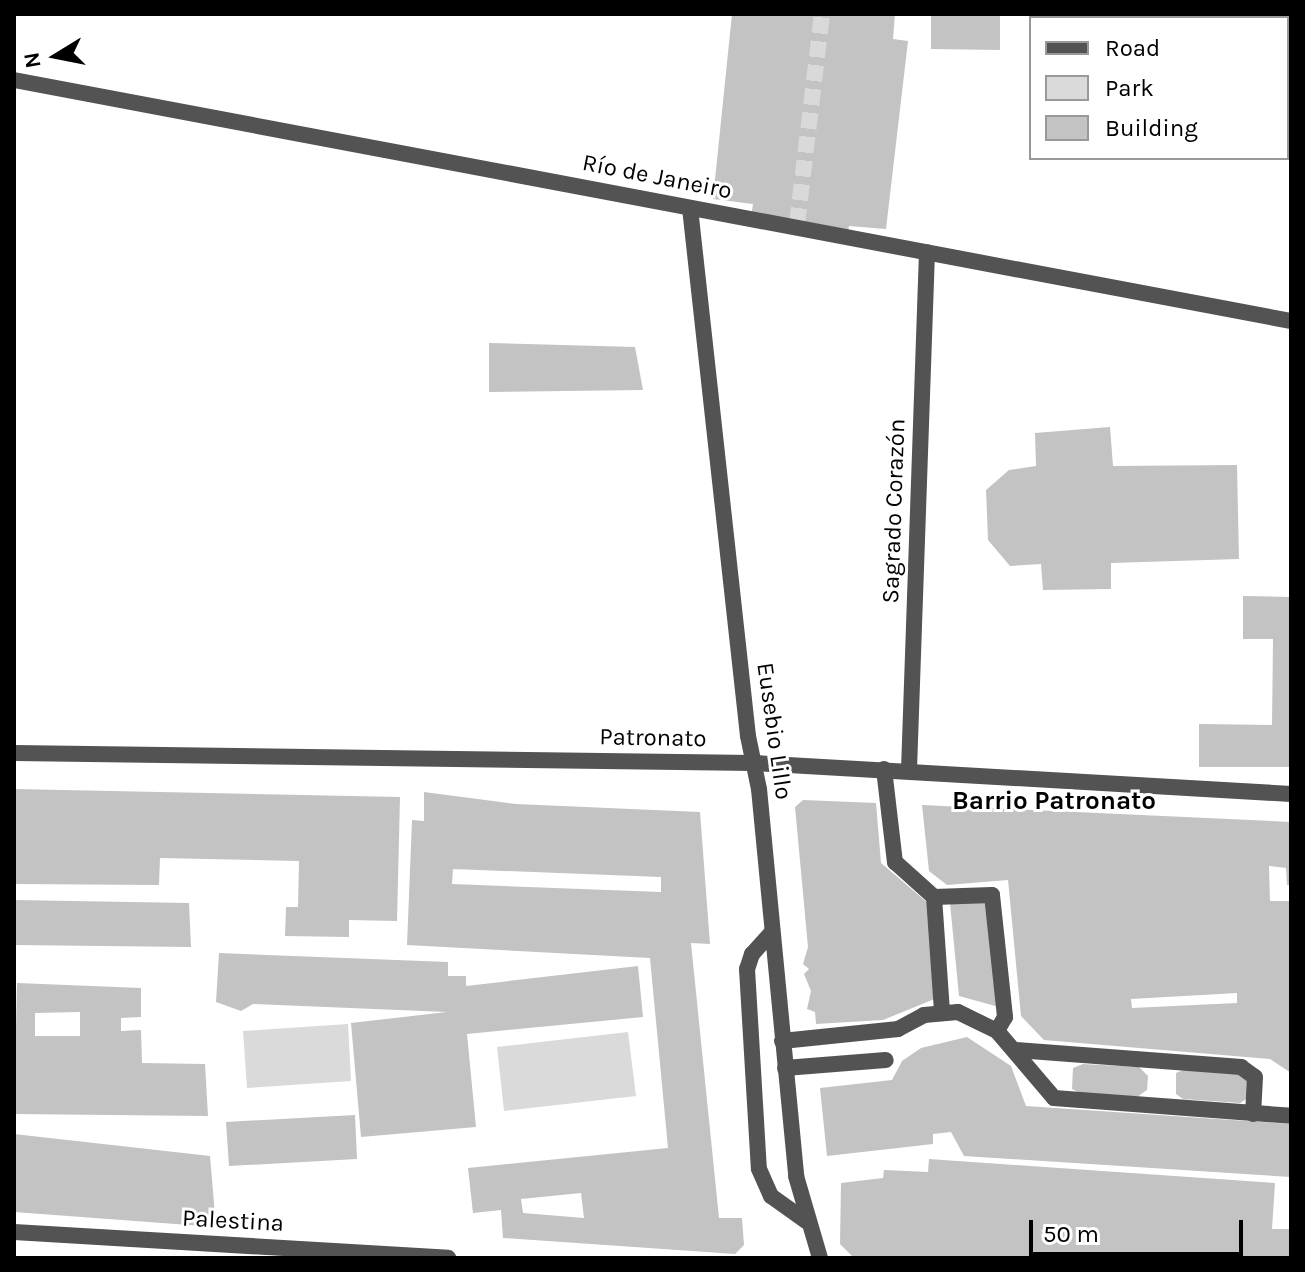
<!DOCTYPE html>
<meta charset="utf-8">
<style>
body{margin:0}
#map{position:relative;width:1305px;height:1272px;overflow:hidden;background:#fff;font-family:Karla,sans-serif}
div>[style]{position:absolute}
.green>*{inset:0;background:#dadada}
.building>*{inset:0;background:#c3c3c3}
.pedestrian-tunnel>*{height:16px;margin-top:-8px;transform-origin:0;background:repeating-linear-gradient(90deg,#d9d9d9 0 16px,transparent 0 24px)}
.service>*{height:16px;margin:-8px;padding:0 8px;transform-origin:8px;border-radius:8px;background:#535353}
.pedestrian>*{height:16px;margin:-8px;padding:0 8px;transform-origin:8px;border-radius:8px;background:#535353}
.minor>*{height:16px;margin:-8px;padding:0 8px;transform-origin:8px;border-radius:8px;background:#535353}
span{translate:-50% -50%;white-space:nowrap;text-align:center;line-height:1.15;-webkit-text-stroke:6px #fff;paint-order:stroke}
.street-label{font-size:24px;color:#000}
.neighbourhood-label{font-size:26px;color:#000;font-weight:700}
.frame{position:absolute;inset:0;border:16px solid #000;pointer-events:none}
.legend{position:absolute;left:1029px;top:16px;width:260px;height:144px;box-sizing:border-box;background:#fff;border:2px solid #999;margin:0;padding:10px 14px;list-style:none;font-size:24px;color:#000}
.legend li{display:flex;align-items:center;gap:16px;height:40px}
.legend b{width:40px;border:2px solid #999}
.north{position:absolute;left:16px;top:16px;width:80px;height:80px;-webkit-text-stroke:6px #fff;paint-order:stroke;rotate:260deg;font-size:22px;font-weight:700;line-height:32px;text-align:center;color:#000}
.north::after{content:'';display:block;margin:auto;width:28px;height:36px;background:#000;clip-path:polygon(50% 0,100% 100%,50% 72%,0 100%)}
.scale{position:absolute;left:1029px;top:1220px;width:214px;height:36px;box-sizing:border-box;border:4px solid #000;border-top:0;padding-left:10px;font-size:24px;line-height:28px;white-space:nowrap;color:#000;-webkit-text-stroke:6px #fff;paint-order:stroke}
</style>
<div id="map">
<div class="green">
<i style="clip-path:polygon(348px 1024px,351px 1081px,247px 1088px,243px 1031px)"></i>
<i style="clip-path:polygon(628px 1032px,636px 1096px,504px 1111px,497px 1047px)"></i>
</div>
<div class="building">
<i style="clip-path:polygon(732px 14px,895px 14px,893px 39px,908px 41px,886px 229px,849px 226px,848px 232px,751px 217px,753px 204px,713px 199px)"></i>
<i style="clip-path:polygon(931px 14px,1000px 14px,1000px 50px,931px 49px)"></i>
<i style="clip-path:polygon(1290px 32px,1291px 144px,1287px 145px,1287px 33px)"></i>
<i style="clip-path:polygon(489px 343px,635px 347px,643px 390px,489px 392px)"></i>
<i style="clip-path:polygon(1110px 427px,1113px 466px,1237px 465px,1239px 559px,1111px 563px,1111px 589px,1043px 590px,1041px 564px,1010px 566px,988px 540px,986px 490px,1009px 470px,1036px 466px,1035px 433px)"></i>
<i style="clip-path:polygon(1243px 596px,1291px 597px,1291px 767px,1199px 767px,1199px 724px,1272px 725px,1273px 639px,1243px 639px)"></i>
<i style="clip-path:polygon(14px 789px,400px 797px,397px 921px,349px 920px,349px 937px,285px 936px,286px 907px,298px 907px,299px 861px,160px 858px,159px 885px,14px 884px)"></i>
<i style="clip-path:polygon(evenodd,424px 792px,516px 804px,700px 812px,710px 944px,691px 943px,719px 1218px,742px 1218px,744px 1245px,735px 1254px,503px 1238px,501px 1210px,473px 1213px,468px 1168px,668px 1148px,650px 958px,407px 945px,412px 820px,424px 821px,424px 792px,453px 869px,661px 877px,661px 892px,452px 884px,453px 869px,424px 792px,581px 1193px,584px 1218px,523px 1213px,521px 1199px,581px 1193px)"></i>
<i style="clip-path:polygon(803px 800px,876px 803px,881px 863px,929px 904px,937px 998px,883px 1020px,816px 1024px,815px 1012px,807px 1009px,811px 991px,804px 974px,809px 969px,803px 964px,808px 947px,795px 807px)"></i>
<i style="clip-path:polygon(evenodd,922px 805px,1291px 822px,1291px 885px,1287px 885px,1286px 868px,1269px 866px,1270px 901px,1291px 901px,1291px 1073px,1270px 1059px,1044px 1040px,1021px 1016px,1008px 880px,947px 885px,929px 871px,922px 805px,1237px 993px,1237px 1003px,1132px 1008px,1131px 999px,1237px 993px)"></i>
<i style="clip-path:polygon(14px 900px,189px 903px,191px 947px,14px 945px)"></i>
<i style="clip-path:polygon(988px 900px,999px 1007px,959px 996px,950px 903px)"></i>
<i style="clip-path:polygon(219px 953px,448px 962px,448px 976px,466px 976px,466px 986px,638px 966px,643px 1017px,467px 1034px,476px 1127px,361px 1137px,351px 1023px,447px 1012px,253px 1004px,241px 1011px,216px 1002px)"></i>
<i style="clip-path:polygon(evenodd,17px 983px,141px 988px,141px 1017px,121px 1018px,121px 1031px,141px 1030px,142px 1063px,205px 1064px,208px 1116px,14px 1114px,17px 983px,80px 1012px,80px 1036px,35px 1036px,35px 1013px,80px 1012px)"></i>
<i style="clip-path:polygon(967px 1037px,1011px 1066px,1026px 1106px,1291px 1124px,1291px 1177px,964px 1156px,951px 1132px,933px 1134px,933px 1144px,827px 1156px,820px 1088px,892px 1080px,902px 1061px,921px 1048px)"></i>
<i style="clip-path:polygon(1083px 1064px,1139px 1067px,1148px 1076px,1147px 1090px,1137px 1097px,1080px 1093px,1072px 1089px,1073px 1068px)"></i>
<i style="clip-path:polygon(1186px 1069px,1243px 1073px,1251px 1082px,1251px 1096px,1240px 1103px,1183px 1099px,1176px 1094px,1176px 1073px)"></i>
<i style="clip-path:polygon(355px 1115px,357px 1159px,229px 1166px,226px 1122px)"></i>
<i style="clip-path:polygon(14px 1134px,210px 1156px,216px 1227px,14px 1212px)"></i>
<i style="clip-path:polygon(929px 1159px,1275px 1183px,1272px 1229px,1291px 1229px,1291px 1258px,854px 1258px,840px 1244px,841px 1183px,883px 1178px,884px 1170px,928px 1172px)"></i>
</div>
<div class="pedestrian-tunnel">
<i style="left:797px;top:224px;width:211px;rotate:-83.2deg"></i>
</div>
<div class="service">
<i style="left:772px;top:932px;width:30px;rotate:132deg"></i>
<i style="left:752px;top:954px;width:16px;rotate:108deg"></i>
<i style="left:747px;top:969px;width:200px;rotate:86.6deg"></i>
<i style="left:759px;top:1169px;width:30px;rotate:66deg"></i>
<i style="left:771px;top:1196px;width:43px;rotate:35.5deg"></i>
<i style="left:785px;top:1068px;width:101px;rotate:-4.5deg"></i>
</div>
<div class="pedestrian">
<i style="left:884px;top:769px;width:94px;rotate:83.3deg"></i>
<i style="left:895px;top:862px;width:52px;rotate:41.9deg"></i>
<i style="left:934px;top:897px;width:114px;rotate:86deg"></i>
<i style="left:934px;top:897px;width:58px;rotate:-2deg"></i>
<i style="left:992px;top:895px;width:123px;rotate:83.9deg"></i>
<i style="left:1005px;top:1017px;width:16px;rotate:120deg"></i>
<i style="left:782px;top:1041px;width:117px;rotate:-5.9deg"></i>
<i style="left:898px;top:1029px;width:30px;rotate:-28deg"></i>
<i style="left:924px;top:1015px;width:34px;rotate:-5deg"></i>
<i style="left:958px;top:1012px;width:43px;rotate:26deg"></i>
<i style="left:997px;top:1031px;width:88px;rotate:49.6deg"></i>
<i style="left:1054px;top:1098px;width:238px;rotate:4.3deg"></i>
<i style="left:1016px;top:1050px;width:226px;rotate:4.3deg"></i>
<i style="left:1241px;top:1067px;width:17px;rotate:36deg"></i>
<i style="left:1255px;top:1077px;width:37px;rotate:93deg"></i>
</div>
<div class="minor">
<i style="left:14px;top:80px;width:1300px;rotate:10.69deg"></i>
<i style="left:690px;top:208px;width:531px;rotate:83.73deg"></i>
<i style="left:748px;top:736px;width:54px;rotate:78.3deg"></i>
<i style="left:759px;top:789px;width:389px;rotate:84.5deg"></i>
<i style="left:796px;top:1176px;width:85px;rotate:73.7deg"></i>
<i style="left:14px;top:753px;width:740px;rotate:0.77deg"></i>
<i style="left:754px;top:763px;width:538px;rotate:3.3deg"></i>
<i style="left:909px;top:770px;width:518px;rotate:-88.01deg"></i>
<i style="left:14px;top:1232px;width:435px;rotate:3.4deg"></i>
</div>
<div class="street-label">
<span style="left:657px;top:177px;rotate:11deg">Río de Janeiro</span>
<span style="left:894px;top:511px;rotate:-88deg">Sagrado Corazón</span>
<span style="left:774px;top:731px;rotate:82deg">Eusebio Lillo</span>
<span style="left:653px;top:738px;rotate:1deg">Patronato</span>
<span style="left:233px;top:1221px;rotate:3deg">Palestina</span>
</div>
<div class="neighbourhood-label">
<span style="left:1054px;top:801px">Barrio Patronato</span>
</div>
<div class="frame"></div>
<ul class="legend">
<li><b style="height:10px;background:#535353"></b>Road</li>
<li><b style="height:22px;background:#dadada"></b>Park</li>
<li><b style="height:22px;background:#c3c3c3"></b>Building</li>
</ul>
<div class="north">N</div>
<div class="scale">50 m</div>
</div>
